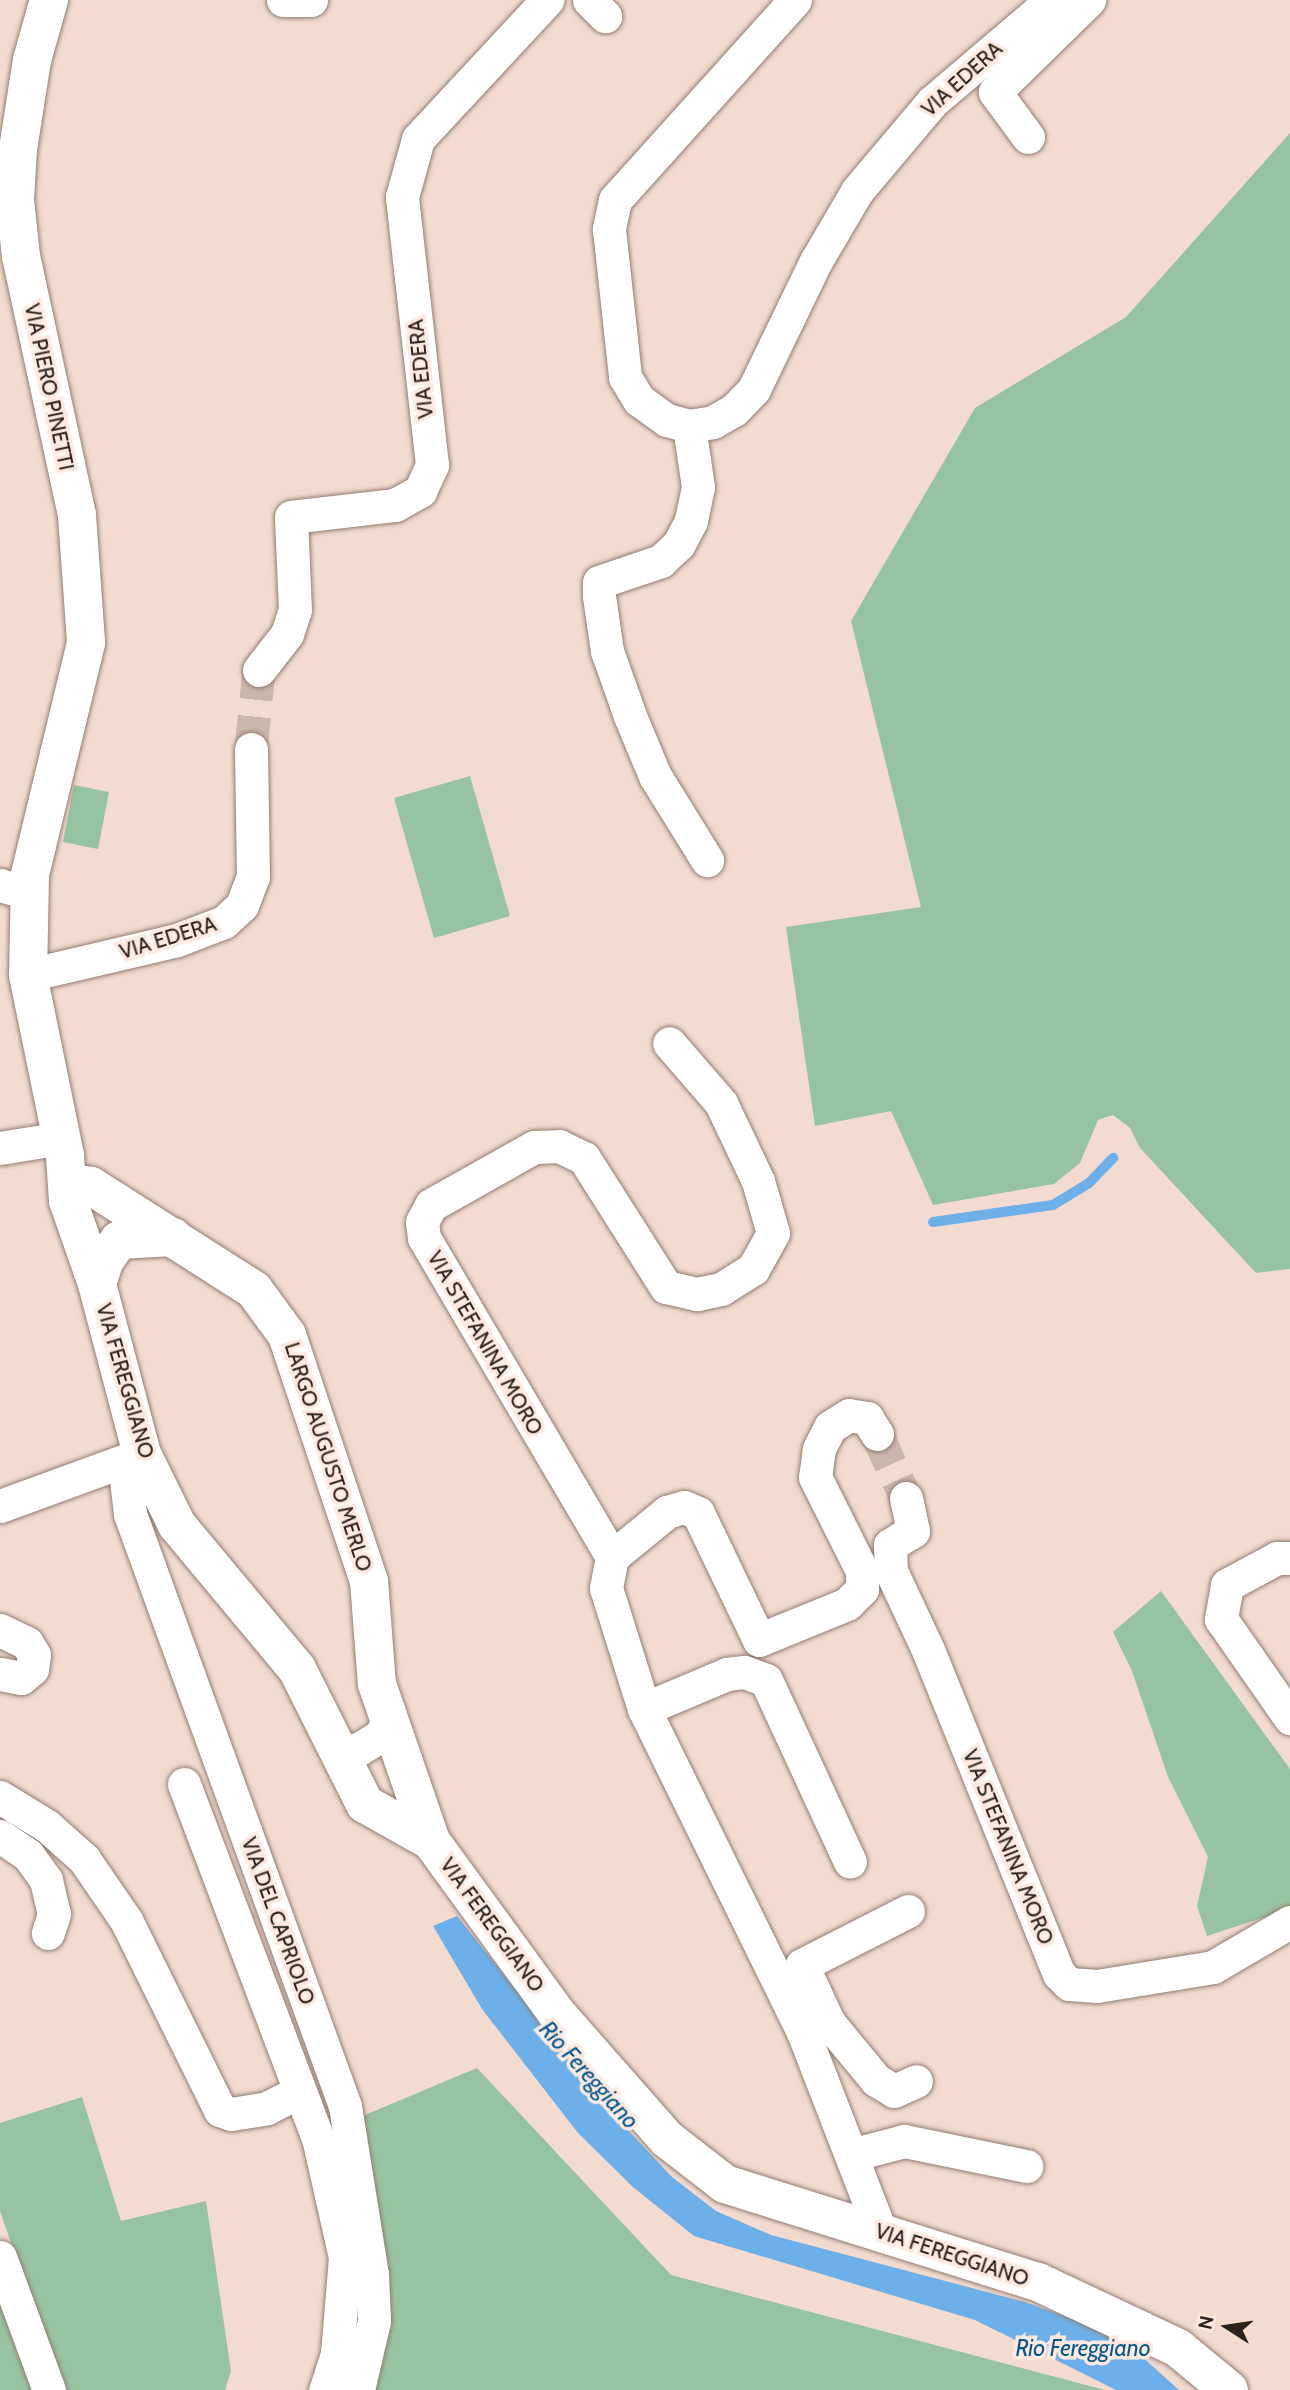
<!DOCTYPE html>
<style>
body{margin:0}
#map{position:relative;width:1290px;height:2390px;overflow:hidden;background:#f3dbd0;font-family:Cabin,sans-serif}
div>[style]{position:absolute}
.green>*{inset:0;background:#97c4a0}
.water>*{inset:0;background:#6db0e9}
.stream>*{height:10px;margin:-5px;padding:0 5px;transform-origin:5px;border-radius:5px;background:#6db0e9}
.minor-tunnel>*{height:33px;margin-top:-16.5px;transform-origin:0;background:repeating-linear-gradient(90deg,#cbb6ad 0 33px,transparent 0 50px)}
.roads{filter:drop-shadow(0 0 2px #937d73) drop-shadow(0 0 2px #937d73)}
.minor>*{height:33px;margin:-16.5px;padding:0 16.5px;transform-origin:16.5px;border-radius:16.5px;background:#fff}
.tertiary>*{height:38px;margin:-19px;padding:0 19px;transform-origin:19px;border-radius:19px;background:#fff}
span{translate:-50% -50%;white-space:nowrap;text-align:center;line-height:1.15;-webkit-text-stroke:7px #fde9e0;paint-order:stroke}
.street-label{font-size:21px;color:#2c231f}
.water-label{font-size:23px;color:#05588c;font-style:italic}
.north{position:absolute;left:1192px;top:2292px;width:70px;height:70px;-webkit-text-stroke:5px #fde9e0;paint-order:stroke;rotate:282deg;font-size:19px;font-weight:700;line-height:28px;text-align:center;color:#2c231f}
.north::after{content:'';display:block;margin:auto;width:24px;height:32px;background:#2c231f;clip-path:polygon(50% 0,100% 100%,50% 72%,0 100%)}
</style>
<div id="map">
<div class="green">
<i style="clip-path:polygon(1290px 133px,1290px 1269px,1256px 1273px,1140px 1148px,1130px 1128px,1113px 1115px,1098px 1120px,1080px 1163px,1054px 1184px,933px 1205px,891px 1111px,815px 1126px,786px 927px,921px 907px,851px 621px,975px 408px,1126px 317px)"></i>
<i style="clip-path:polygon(470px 776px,510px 916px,434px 938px,394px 798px)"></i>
<i style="clip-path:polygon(74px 785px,109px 792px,98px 849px,63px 842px)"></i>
<i style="clip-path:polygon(1161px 1591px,1290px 1769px,1290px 1909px,1207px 1936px,1197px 1906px,1208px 1857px,1168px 1777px,1132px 1671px,1113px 1632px)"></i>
<i style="clip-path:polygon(477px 2068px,671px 2275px,1105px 2390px,371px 2390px,360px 2117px)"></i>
<i style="clip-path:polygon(82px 2097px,121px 2221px,206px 2201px,231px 2371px,225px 2390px,62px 2390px,0 2211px,0 2123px)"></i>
<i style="clip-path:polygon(0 2291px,36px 2390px,0 2390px)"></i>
</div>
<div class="water">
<i style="clip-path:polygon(457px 1916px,627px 2129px,672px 2177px,716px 2211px,771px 2235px,1025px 2302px,1094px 2327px,1140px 2355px,1179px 2390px,1116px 2390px,975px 2320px,694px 2236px,633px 2187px,578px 2133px,482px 2009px,433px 1926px)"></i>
</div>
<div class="stream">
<i style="left:933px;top:1222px;width:121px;rotate:-8.1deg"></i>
<i style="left:1053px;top:1205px;width:42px;rotate:-31.4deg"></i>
<i style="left:1089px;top:1183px;width:35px;rotate:-46deg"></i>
</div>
<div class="minor-tunnel">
<i style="left:251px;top:749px;width:79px;rotate:-84.2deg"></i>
<i style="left:877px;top:1434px;width:70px;rotate:65.6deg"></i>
</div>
<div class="roads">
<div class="minor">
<i style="left:283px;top:0;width:28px"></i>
<i style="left:589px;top:0;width:23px;rotate:45deg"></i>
<i style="left:795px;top:0;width:269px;rotate:132deg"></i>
<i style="left:615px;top:200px;width:30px;rotate:102deg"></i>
<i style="left:609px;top:229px;width:149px;rotate:83.8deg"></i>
<i style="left:625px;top:377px;width:27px;rotate:59deg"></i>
<i style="left:639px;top:400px;width:34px;rotate:36deg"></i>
<i style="left:667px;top:420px;width:23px;rotate:15deg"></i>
<i style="left:689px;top:426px;width:24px;rotate:-9deg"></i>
<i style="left:713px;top:422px;width:24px;rotate:-30deg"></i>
<i style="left:734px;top:410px;width:29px;rotate:-46deg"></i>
<i style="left:754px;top:389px;width:142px;rotate:-64.2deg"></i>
<i style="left:816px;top:261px;width:81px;rotate:-59.6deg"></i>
<i style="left:857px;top:191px;width:116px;rotate:-49.9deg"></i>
<i style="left:932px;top:102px;width:157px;rotate:-40.4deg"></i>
<i style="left:1028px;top:137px;width:56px;rotate:-126.3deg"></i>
<i style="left:995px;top:92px;width:132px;rotate:-44.4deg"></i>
<i style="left:689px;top:426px;width:62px;rotate:81.6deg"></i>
<i style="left:698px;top:487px;width:35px;rotate:102deg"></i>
<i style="left:691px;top:521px;width:26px;rotate:118deg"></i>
<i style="left:679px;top:544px;width:25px;rotate:137deg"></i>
<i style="left:661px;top:561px;width:65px;rotate:161.3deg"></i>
<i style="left:599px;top:582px;width:14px;rotate:90deg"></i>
<i style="left:599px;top:596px;width:56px;rotate:81.7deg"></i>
<i style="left:607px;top:651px;width:69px;rotate:70.5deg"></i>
<i style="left:630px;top:716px;width:65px;rotate:67.4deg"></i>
<i style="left:655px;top:776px;width:99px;rotate:58.2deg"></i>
<i style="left:259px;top:670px;width:46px;rotate:-52.1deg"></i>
<i style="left:287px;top:634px;width:25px;rotate:-72deg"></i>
<i style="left:295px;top:610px;width:93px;rotate:-92.5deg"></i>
<i style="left:291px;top:517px;width:105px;rotate:-6.6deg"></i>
<i style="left:395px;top:505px;width:29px;rotate:-29deg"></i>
<i style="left:420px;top:491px;width:29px;rotate:-65deg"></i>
<i style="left:432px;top:465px;width:270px;rotate:-96.4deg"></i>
<i style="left:402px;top:197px;width:60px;rotate:-74.6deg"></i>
<i style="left:418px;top:139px;width:190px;rotate:-47.1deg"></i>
<i style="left:0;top:885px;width:29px;rotate:16deg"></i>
<i style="left:28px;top:975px;width:153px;rotate:-13.2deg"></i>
<i style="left:177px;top:940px;width:50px;rotate:-21deg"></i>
<i style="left:224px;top:922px;width:25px;rotate:-43deg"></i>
<i style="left:242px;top:905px;width:30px;rotate:-69deg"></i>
<i style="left:253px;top:877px;width:128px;rotate:-90.9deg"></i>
<i style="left:0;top:1148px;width:63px;rotate:-9.2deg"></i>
<i style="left:877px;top:1434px;width:19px;rotate:-122deg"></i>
<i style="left:867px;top:1418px;width:18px;rotate:-171deg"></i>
<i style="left:849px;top:1415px;width:22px;rotate:148deg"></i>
<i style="left:830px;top:1427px;width:25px;rotate:117deg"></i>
<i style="left:819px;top:1449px;width:28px;rotate:98deg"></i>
<i style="left:815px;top:1477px;width:105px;rotate:63.4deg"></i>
<i style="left:862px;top:1571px;width:18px;rotate:90deg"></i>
<i style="left:862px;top:1589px;width:21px;rotate:135deg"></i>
<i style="left:847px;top:1604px;width:95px;rotate:157.8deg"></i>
<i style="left:759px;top:1640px;width:141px;rotate:-115.7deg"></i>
<i style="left:698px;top:1513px;width:15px;rotate:-157deg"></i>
<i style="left:684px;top:1507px;width:18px;rotate:164deg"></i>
<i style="left:667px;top:1512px;width:71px;rotate:140.7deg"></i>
<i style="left:612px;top:1557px;width:32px;rotate:101deg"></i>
<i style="left:606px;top:1588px;width:127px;rotate:72.6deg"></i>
<i style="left:644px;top:1709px;width:360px;rotate:63.8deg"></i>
<i style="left:803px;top:2032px;width:213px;rotate:68.8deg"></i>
<i style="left:124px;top:1462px;width:52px;rotate:83.4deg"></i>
<i style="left:130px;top:1514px;width:630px;rotate:70.04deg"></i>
<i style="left:345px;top:2106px;width:170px;rotate:80.9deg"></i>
<i style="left:372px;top:2274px;width:47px;rotate:87.6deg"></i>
<i style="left:374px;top:2321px;width:71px;rotate:103.1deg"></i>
<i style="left:906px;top:1498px;width:34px;rotate:78deg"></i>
<i style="left:913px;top:1531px;width:27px;rotate:149deg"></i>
<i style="left:890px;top:1545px;width:26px;rotate:88deg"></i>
<i style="left:891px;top:1571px;width:87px;rotate:64.9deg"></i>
<i style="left:928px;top:1650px;width:349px;rotate:68deg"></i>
<i style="left:1059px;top:1974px;width:14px;rotate:45deg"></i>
<i style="left:1069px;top:1984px;width:28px;rotate:4deg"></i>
<i style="left:1097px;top:1986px;width:118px;rotate:-9.3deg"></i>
<i style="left:1213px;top:1967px;width:89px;rotate:-30.3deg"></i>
<i style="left:0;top:1506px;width:151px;rotate:-20.1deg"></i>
<i style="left:612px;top:1557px;width:370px;rotate:-120.5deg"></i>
<i style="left:424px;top:1238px;width:16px;rotate:-97deg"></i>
<i style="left:422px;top:1222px;width:19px;rotate:-62deg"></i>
<i style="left:431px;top:1205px;width:118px;rotate:-29.4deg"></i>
<i style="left:534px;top:1147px;width:25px;rotate:-2deg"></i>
<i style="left:559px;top:1146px;width:28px;rotate:26deg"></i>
<i style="left:584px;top:1158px;width:153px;rotate:57.6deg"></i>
<i style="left:666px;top:1287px;width:32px;rotate:13deg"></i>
<i style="left:697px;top:1294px;width:25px;rotate:-12deg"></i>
<i style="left:721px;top:1289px;width:38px;rotate:-32deg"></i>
<i style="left:753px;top:1269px;width:41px;rotate:-60.9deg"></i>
<i style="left:773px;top:1233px;width:54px;rotate:-106.1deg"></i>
<i style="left:758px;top:1181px;width:86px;rotate:-115.4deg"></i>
<i style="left:721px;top:1103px;width:79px;rotate:-130.9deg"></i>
<i style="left:1290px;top:1558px;width:13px;rotate:180deg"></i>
<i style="left:1277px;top:1558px;width:57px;rotate:151.6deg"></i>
<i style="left:1227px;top:1585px;width:35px;rotate:100deg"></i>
<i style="left:1221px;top:1619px;width:121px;rotate:55.1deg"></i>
<i style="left:0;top:1630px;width:30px;rotate:26deg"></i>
<i style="left:27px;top:1643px;width:14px;rotate:60deg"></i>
<i style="left:34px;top:1655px;width:14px;rotate:98deg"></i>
<i style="left:32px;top:1669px;width:14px;rotate:141deg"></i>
<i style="left:21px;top:1678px;width:21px;rotate:-169deg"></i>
<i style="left:644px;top:1709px;width:90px;rotate:-22.9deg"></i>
<i style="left:727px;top:1674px;width:17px;rotate:-7deg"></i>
<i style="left:744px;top:1672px;width:23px;rotate:20deg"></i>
<i style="left:766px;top:1680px;width:200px;rotate:65.2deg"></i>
<i style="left:338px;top:1751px;width:21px;rotate:-5deg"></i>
<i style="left:359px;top:1749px;width:26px;rotate:-32deg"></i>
<i style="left:381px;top:1735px;width:19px;rotate:-65deg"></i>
<i style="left:184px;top:1784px;width:383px;rotate:69.3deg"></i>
<i style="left:319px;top:2142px;width:118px;rotate:77.3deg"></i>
<i style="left:345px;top:2257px;width:97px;rotate:94.7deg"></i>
<i style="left:337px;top:2354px;width:38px;rotate:108deg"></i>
<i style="left:0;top:1797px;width:55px;rotate:31.7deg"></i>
<i style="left:47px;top:1826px;width:50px;rotate:41.7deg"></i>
<i style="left:84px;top:1859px;width:74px;rotate:55.5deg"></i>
<i style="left:126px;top:1920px;width:212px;rotate:63.7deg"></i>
<i style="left:220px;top:2110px;width:12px;rotate:20deg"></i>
<i style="left:231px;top:2114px;width:36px;rotate:-9deg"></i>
<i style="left:267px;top:2108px;width:36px;rotate:-27deg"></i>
<i style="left:0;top:1836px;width:34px;rotate:34deg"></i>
<i style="left:28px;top:1855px;width:31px;rotate:54deg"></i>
<i style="left:46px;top:1880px;width:35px;rotate:77deg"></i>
<i style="left:54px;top:1914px;width:20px;rotate:108deg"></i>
<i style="left:829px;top:2023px;width:74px;rotate:50.5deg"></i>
<i style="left:876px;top:2080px;width:21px;rotate:31deg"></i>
<i style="left:894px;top:2091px;width:24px;rotate:-24deg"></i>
<i style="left:803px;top:2032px;width:28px;rotate:-19deg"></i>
<i style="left:829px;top:2023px;width:64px;rotate:-115deg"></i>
<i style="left:802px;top:1965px;width:119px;rotate:-27deg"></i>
<i style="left:851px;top:2155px;width:55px;rotate:-14.8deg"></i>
<i style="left:904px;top:2141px;width:125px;rotate:11.6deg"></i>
<i style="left:0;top:2257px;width:142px;rotate:69.8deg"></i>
</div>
<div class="tertiary">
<i style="left:49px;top:0;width:62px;rotate:105.8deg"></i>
<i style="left:32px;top:60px;width:90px;rotate:98.9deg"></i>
<i style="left:18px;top:149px;width:51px;rotate:93.4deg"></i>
<i style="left:15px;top:200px;width:56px;rotate:83.9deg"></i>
<i style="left:21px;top:256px;width:266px;rotate:77.8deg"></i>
<i style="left:77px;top:516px;width:127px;rotate:85.9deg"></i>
<i style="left:86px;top:643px;width:239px;rotate:103.6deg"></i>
<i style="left:30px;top:875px;width:100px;rotate:91.1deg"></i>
<i style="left:28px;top:975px;width:185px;rotate:78.4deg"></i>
<i style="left:65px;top:1156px;width:45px;rotate:86.2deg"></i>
<i style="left:68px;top:1201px;width:88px;rotate:70.7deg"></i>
<i style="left:97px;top:1284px;width:176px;rotate:75.2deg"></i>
<i style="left:142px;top:1454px;width:79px;rotate:63.8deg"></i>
<i style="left:177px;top:1525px;width:187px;rotate:50.2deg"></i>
<i style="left:297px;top:1669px;width:151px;rotate:63.3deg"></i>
<i style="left:365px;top:1804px;width:76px;rotate:29.3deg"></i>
<i style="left:431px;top:1841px;width:215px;rotate:53.9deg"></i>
<i style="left:558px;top:2015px;width:165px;rotate:48.7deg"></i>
<i style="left:667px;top:2139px;width:73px;rotate:37.8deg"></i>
<i style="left:725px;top:2184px;width:328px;rotate:17.4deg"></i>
<i style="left:1038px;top:2282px;width:155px;rotate:25.2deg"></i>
<i style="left:1178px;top:2348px;width:66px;rotate:39.5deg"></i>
<i style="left:70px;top:1183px;width:21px;rotate:8deg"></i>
<i style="left:91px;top:1186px;width:193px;rotate:32.5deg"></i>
<i style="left:254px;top:1290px;width:56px;rotate:53.7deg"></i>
<i style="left:287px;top:1335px;width:259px;rotate:71.6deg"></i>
<i style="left:369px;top:1581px;width:103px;rotate:85.6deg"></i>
<i style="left:377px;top:1684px;width:166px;rotate:71deg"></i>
<i style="left:97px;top:1284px;width:25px;rotate:-72deg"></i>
<i style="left:105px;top:1260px;width:24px;rotate:-55deg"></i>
<i style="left:119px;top:1240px;width:54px;rotate:-3.2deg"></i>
</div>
</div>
<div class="street-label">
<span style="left:962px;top:79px;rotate:-42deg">VIA EDERA</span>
<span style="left:421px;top:369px;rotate:-96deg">VIA EDERA</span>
<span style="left:49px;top:387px;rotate:78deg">VIA PIERO PINETTI</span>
<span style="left:168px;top:938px;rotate:-17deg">VIA EDERA</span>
<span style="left:485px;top:1343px;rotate:60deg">VIA STEFANINA MORO</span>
<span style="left:125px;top:1381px;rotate:74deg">VIA FEREGGIANO</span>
<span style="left:328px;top:1457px;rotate:72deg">LARGO AUGUSTO MERLO</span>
<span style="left:1008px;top:1847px;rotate:68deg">VIA STEFANINA MORO</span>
<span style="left:278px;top:1921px;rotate:70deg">VIA DEL CAPRIOLO</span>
<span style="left:492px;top:1925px;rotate:54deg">VIA FEREGGIANO</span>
<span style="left:952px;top:2255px;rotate:18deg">VIA FEREGGIANO</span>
</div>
<div class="water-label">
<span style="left:589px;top:2075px;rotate:48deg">Rio Fereggiano</span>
<span style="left:1083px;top:2348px">Rio Fereggiano</span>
</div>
<div class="north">N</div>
</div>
